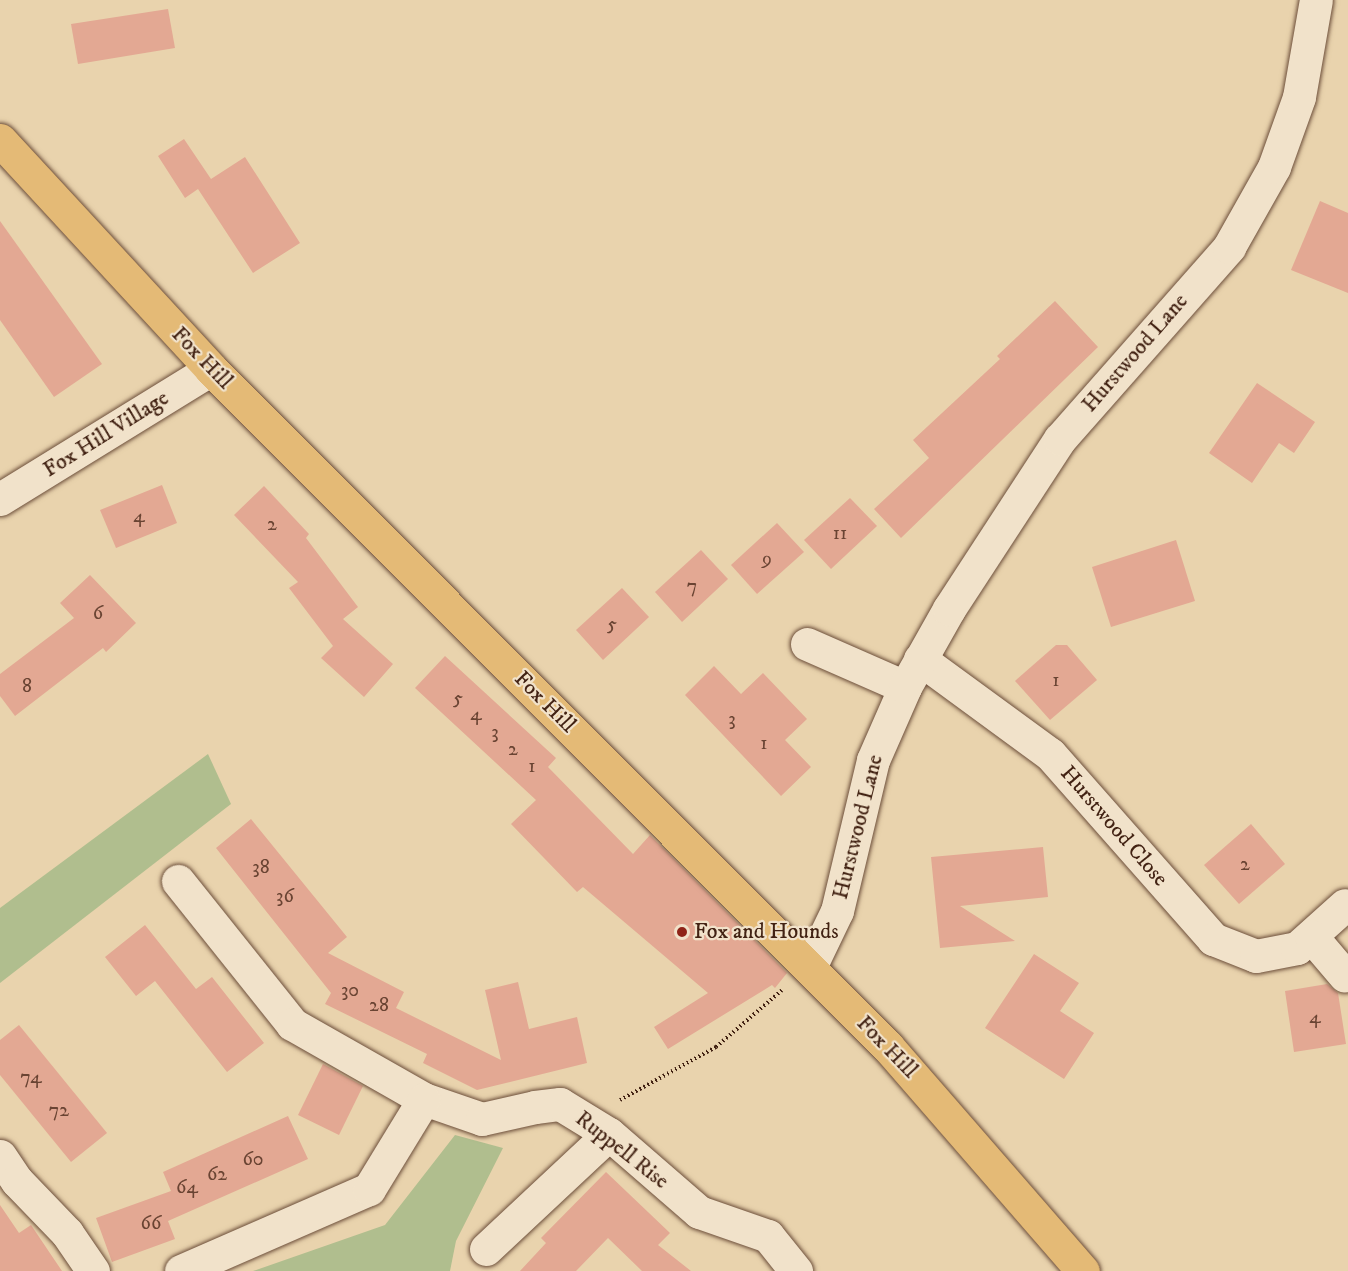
<!DOCTYPE html>
<style>
body{margin:0}
#map{position:relative;width:1348px;height:1271px;overflow:hidden;background:#e9d3ad;font-family:"IM FELL DW Pica",serif}
div>[style]{position:absolute}
.green>*{inset:0;background:#b0be8e}
.building>*{inset:0;background:#e3a893}
.path>*{height:4px;margin-top:-2px;transform-origin:0;background:repeating-linear-gradient(90deg,#422213 0 1.5px,transparent 0 4.5px)}
.roads{filter:drop-shadow(0 0 2px #6c4e3a) drop-shadow(0 0 2px #6c4e3a)}
.minor>*{height:33px;margin:-16.5px;padding:0 16.5px;transform-origin:16.5px;border-radius:16.5px;background:#f1e2ca}
.major>*{height:33px;margin:-16.5px;padding:0 16.5px;transform-origin:16.5px;border-radius:16.5px;background:#e4ba76}
.dots>*{width:16px;height:16px;translate:-50% -50%;box-sizing:border-box;border:3px solid #f1e2ca;border-radius:50%}
span{translate:-50% -50%;white-space:nowrap;text-align:center;line-height:1.15;-webkit-text-stroke:4.5px #f1e2ca;paint-order:stroke}
.number-label{font-size:20px;color:#6a4433}
.number-label span{-webkit-text-stroke-width:0}
.street-label{font-size:22px;color:#422213}
.poi-label{font-size:22px;color:#422213}
.left{translate:0 -50%;text-align:left}
</style>
<div id="map">
<div class="green">
<i style="clip-path:polygon(208px 754px,231px 804px,0 983px,0 908px)"></i>
<i style="clip-path:polygon(455px 1135px,503px 1148px,456px 1241px,450px 1271px,253px 1271px,385px 1225px)"></i>
</div>
<div class="building">
<i style="clip-path:polygon(168px 9px,175px 48px,78px 64px,71px 24px)"></i>
<i style="clip-path:polygon(184px 139px,211px 179px,245px 157px,300px 243px,253px 273px,198px 189px,185px 198px,158px 156px)"></i>
<i style="clip-path:polygon(1320px 201px,1348px 213px,1348px 293px,1291px 270px)"></i>
<i style="clip-path:polygon(0 221px,102px 364px,54px 397px,0 320px)"></i>
<i style="clip-path:polygon(1055px 301px,1098px 347px,901px 538px,874px 509px,929px 458px,913px 440px,1000px 359px,997px 356px)"></i>
<i style="clip-path:polygon(1257px 383px,1315px 422px,1294px 453px,1279px 443px,1252px 483px,1209px 453px)"></i>
<i style="clip-path:polygon(162px 485px,177px 523px,116px 548px,100px 510px)"></i>
<i style="clip-path:polygon(264px 486px,309px 534px,306px 538px,358px 607px,343px 619px,393px 664px,364px 697px,321px 658px,333px 646px,289px 588px,298px 582px,234px 515px)"></i>
<i style="clip-path:polygon(850px 498px,877px 526px,831px 569px,804px 540px)"></i>
<i style="clip-path:polygon(777px 523px,804px 552px,757px 594px,731px 565px)"></i>
<i style="clip-path:polygon(1176px 540px,1195px 601px,1111px 627px,1092px 567px)"></i>
<i style="clip-path:polygon(701px 550px,728px 579px,682px 622px,655px 592px)"></i>
<i style="clip-path:polygon(90px 575px,136px 623px,106px 652px,103px 648px,15px 716px,0 696px,0 674px,74px 618px,60px 603px)"></i>
<i style="clip-path:polygon(622px 588px,649px 617px,603px 660px,576px 630px)"></i>
<i style="clip-path:polygon(1056px 645px,1067px 645px,1097px 680px,1050px 720px,1015px 681px)"></i>
<i style="clip-path:polygon(445px 656px,556px 758px,548px 767px,633px 854px,650px 835px,787px 973px,775px 988px,772px 985px,668px 1049px,654px 1027px,708px 993px,583px 887px,577px 892px,511px 824px,536px 800px,415px 688px)"></i>
<i style="clip-path:polygon(714px 666px,741px 694px,763px 673px,807px 719px,785px 740px,811px 767px,781px 796px,685px 695px)"></i>
<i style="clip-path:polygon(251px 819px,347px 937px,328px 953px,404px 992px,396px 1008px,501px 1060px,485px 990px,518px 982px,529px 1029px,577px 1017px,587px 1063px,477px 1090px,423px 1063px,427px 1054px,325px 1004px,331px 993px,216px 848px)"></i>
<i style="clip-path:polygon(1251px 824px,1285px 864px,1239px 904px,1204px 865px)"></i>
<i style="clip-path:polygon(1043px 847px,1048px 897px,960px 906px,1015px 941px,940px 948px,931px 857px)"></i>
<i style="clip-path:polygon(145px 925px,196px 989px,212px 977px,264px 1043px,227px 1072px,155px 981px,136px 996px,105px 957px)"></i>
<i style="clip-path:polygon(1034px 954px,1079px 983px,1060px 1011px,1094px 1033px,1064px 1079px,985px 1028px)"></i>
<i style="clip-path:polygon(1327px 984px,1338px 993px,1346px 1044px,1294px 1052px,1285px 991px)"></i>
<i style="clip-path:polygon(19px 1025px,107px 1133px,71px 1162px,0 1075px,0 1040px)"></i>
<i style="clip-path:polygon(323px 1064px,363px 1086px,339px 1135px,298px 1115px)"></i>
<i style="clip-path:polygon(288px 1116px,308px 1159px,168px 1221px,175px 1239px,112px 1262px,96px 1218px,171px 1191px,163px 1172px)"></i>
<i style="clip-path:polygon(606px 1172px,670px 1233px,658px 1245px,691px 1271px,642px 1271px,608px 1238px,576px 1271px,520px 1271px,546px 1243px,541px 1238px)"></i>
<i style="clip-path:polygon(0 1205px,19px 1233px,31px 1225px,62px 1271px,0 1271px)"></i>
</div>
<div class="path">
<i style="left:620px;top:1100px;width:110px;rotate:-28.9deg"></i>
<i style="left:716px;top:1047px;width:87px;rotate:-40.8deg"></i>
</div>
<div class="roads">
<div class="minor">
<i style="left:0;top:499px;width:248px;rotate:-31.6deg"></i>
<i style="left:807px;top:644px;width:107px;rotate:23.7deg"></i>
<i style="left:920px;top:659px;width:161px;rotate:36.2deg"></i>
<i style="left:1050px;top:754px;width:247px;rotate:48.6deg"></i>
<i style="left:1213px;top:939px;width:46px;rotate:21.6deg"></i>
<i style="left:1256px;top:956px;width:42px;rotate:-11deg"></i>
<i style="left:1297px;top:948px;width:64px;rotate:-41.9deg"></i>
<i style="left:178px;top:881px;width:183px;rotate:51.4deg"></i>
<i style="left:292px;top:1024px;width:152px;rotate:29.6deg"></i>
<i style="left:424px;top:1099px;width:61px;rotate:19deg"></i>
<i style="left:482px;top:1119px;width:54px;rotate:-12.8deg"></i>
<i style="left:535px;top:1107px;width:25px;rotate:-7deg"></i>
<i style="left:560px;top:1104px;width:57px;rotate:31.5deg"></i>
<i style="left:609px;top:1134px;width:119px;rotate:40.9deg"></i>
<i style="left:699px;top:1212px;width:73px;rotate:19.2deg"></i>
<i style="left:768px;top:1236px;width:45px;rotate:51.3deg"></i>
<i style="left:1311px;top:936px;width:52px;rotate:49.6deg"></i>
<i style="left:810px;top:967px;width:62px;rotate:-64.3deg"></i>
<i style="left:837px;top:911px;width:155px;rotate:-76.6deg"></i>
<i style="left:873px;top:760px;width:80px;rotate:-66.3deg"></i>
<i style="left:905px;top:687px;width:90px;rotate:-60.6deg"></i>
<i style="left:949px;top:609px;width:203px;rotate:-56.9deg"></i>
<i style="left:1060px;top:439px;width:256px;rotate:-48.6deg"></i>
<i style="left:1229px;top:247px;width:92px;rotate:-60.6deg"></i>
<i style="left:1274px;top:167px;width:74px;rotate:-70.3deg"></i>
<i style="left:1299px;top:97px;width:98px;rotate:-80.1deg"></i>
<i style="left:0;top:1156px;width:30px;rotate:56deg"></i>
<i style="left:17px;top:1181px;width:72px;rotate:46.1deg"></i>
<i style="left:67px;top:1233px;width:46px;rotate:55.6deg"></i>
<i style="left:486px;top:1249px;width:168px;rotate:-43.1deg"></i>
<i style="left:181px;top:1271px;width:205px;rotate:-23.6deg"></i>
<i style="left:369px;top:1189px;width:105px;rotate:-58.6deg"></i>
</div>
<div class="major">
<i style="left:0;top:140px;width:311px;rotate:47.3deg"></i>
<i style="left:211px;top:369px;width:958px;rotate:45.04deg"></i>
<i style="left:888px;top:1047px;width:297px;rotate:49deg"></i>
</div>
</div>
<div class="dots">
<i style="left:682px;top:932px;background:#8f2418"></i>
</div>
<div class="number-label">
<span style="left:139px;top:516px">4</span>
<span style="left:272px;top:524px">2</span>
<span style="left:840px;top:533px">11</span>
<span style="left:767px;top:559px">9</span>
<span style="left:692px;top:586px">7</span>
<span style="left:98px;top:613px">6</span>
<span style="left:612px;top:624px">5</span>
<span style="left:1056px;top:680px">1</span>
<span style="left:27px;top:686px">8</span>
<span style="left:458px;top:698px">5</span>
<span style="left:476px;top:714px">4</span>
<span style="left:732px;top:719px">3</span>
<span style="left:495px;top:732px">3</span>
<span style="left:764px;top:743px">1</span>
<span style="left:513px;top:749px">2</span>
<span style="left:532px;top:766px">1</span>
<span style="left:1245px;top:864px">2</span>
<span style="left:261px;top:867px">38</span>
<span style="left:285px;top:896px">36</span>
<span style="left:350px;top:990px">30</span>
<span style="left:379px;top:1005px">28</span>
<span style="left:1315px;top:1017px">4</span>
<span style="left:31px;top:1077px">74</span>
<span style="left:59px;top:1110px">72</span>
<span style="left:253px;top:1159px">60</span>
<span style="left:217px;top:1174px">62</span>
<span style="left:187px;top:1187px">64</span>
<span style="left:151px;top:1223px">66</span>
</div>
<div class="street-label">
<span style="left:1135px;top:353px;rotate:-49deg">Hurstwood Lane</span>
<span style="left:202px;top:358px;rotate:46deg">Fox Hill</span>
<span style="left:106px;top:434px;rotate:-32deg">Fox Hill Village</span>
<span style="left:545px;top:702px;rotate:45deg">Fox Hill</span>
<span style="left:1114px;top:826px;rotate:49deg">Hurstwood Close</span>
<span style="left:858px;top:827px;rotate:-76deg">Hurstwood Lane</span>
<span style="left:887px;top:1047px;rotate:46deg">Fox Hill</span>
<span style="left:622px;top:1150px;rotate:38deg">Ruppell Rise</span>
</div>
<div class="poi-label">
<span class="left" style="left:694px;top:932px">Fox and Hounds</span>
</div>
</div>
